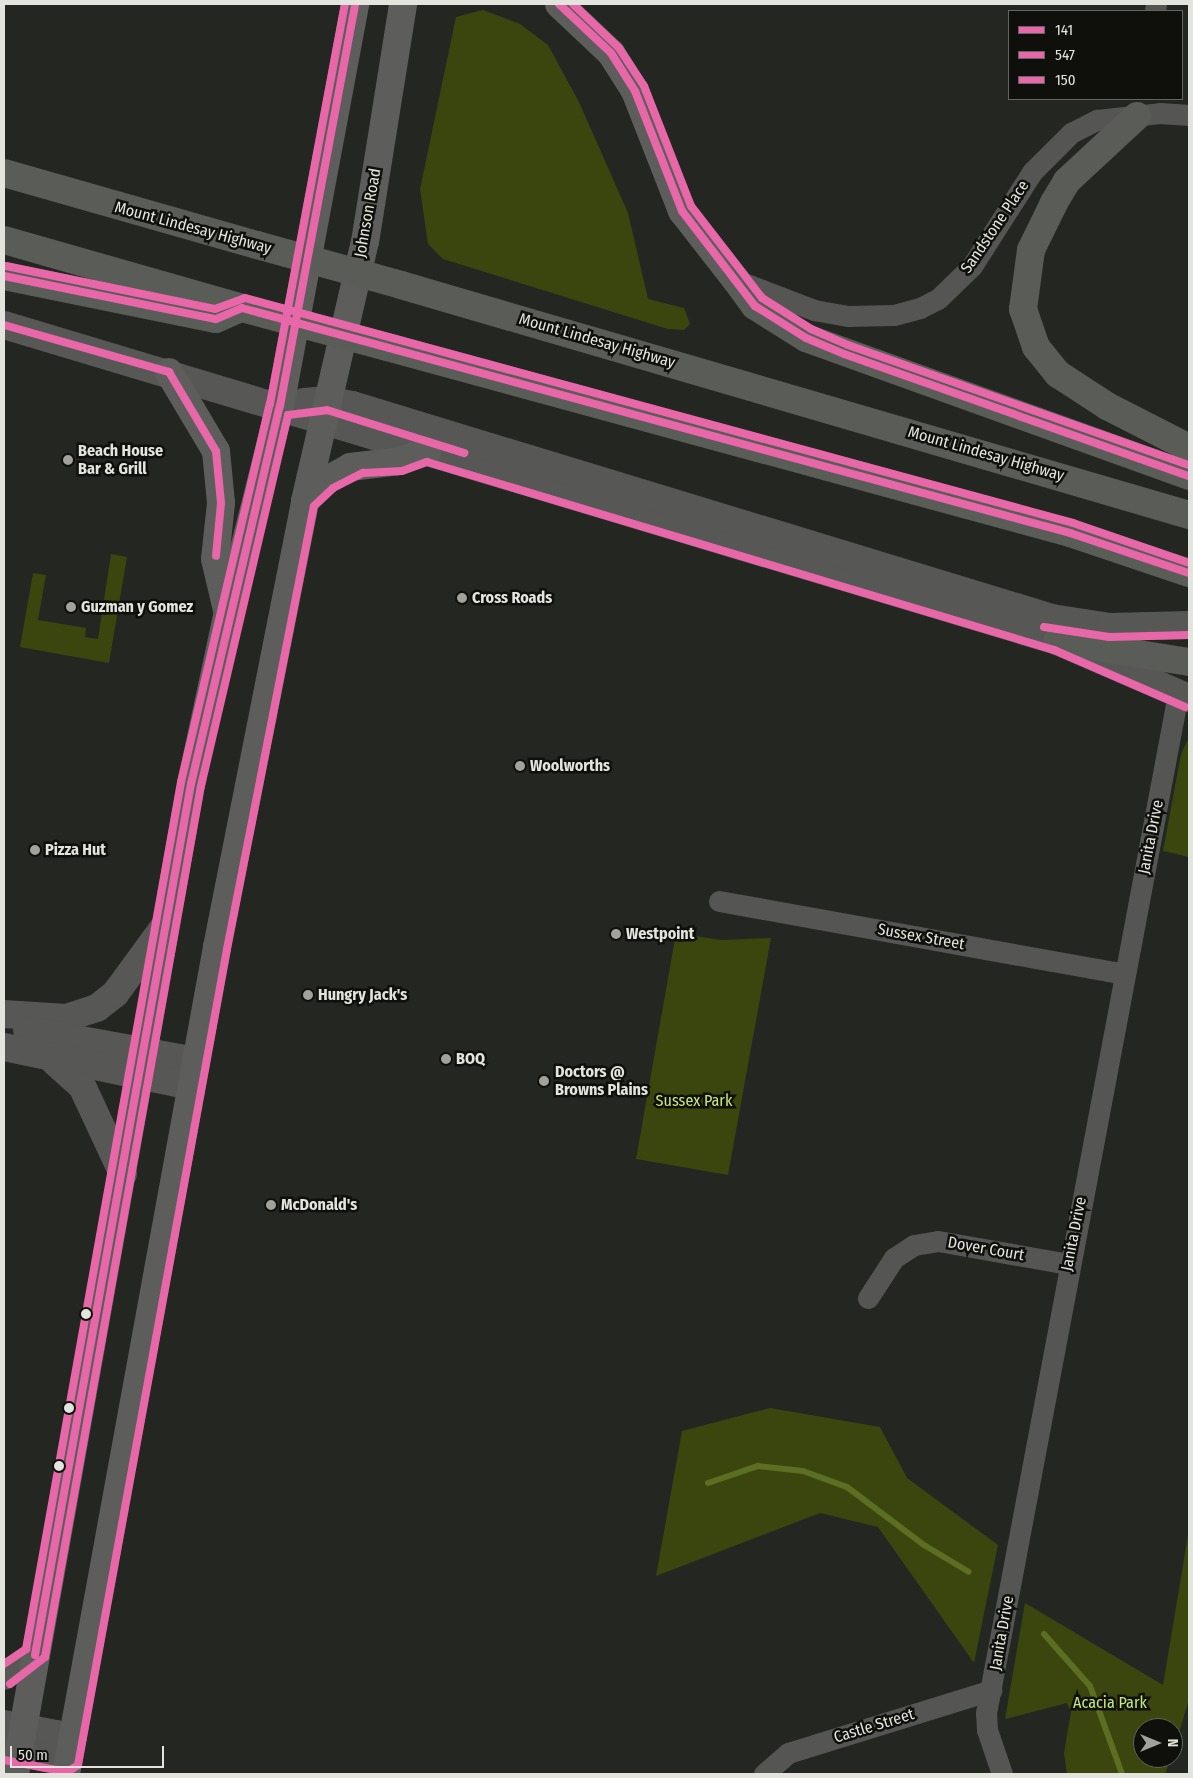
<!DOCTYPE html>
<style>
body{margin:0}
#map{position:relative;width:1193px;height:1778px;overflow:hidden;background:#242621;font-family:"Fira Sans Condensed",sans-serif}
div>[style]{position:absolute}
.green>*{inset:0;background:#3a460e}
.stream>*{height:6px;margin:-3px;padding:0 3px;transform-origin:3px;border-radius:3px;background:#5c6e22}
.street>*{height:21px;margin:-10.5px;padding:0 10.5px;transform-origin:10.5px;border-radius:10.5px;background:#555653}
.secondary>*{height:28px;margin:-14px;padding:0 14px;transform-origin:14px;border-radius:14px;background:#575756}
.primary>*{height:28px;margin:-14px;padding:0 14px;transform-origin:14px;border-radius:14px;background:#5d5e5c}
.highway>*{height:28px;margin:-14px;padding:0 14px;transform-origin:14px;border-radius:14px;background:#5a5c58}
.highway-bridge>*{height:28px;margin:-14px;padding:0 14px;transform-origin:14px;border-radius:14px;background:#5a5c58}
.bus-1>*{height:8px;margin:-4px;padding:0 4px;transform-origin:4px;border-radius:4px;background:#e867a8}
.bus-2>*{height:8px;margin:-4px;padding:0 4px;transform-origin:4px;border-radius:4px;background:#e867a8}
.bus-3>*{height:8px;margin:-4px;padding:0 4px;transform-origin:4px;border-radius:4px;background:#e867a8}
.dots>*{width:14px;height:14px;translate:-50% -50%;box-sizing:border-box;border:2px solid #0f100c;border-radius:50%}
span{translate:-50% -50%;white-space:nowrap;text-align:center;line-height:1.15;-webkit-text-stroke:5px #0f100c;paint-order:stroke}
.street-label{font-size:16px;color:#e2e4dd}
.poi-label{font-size:16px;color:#e2e4dd;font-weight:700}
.left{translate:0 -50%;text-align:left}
.park-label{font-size:16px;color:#cae779}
.frame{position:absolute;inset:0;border:5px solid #e2e4dd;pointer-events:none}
.legend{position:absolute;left:1008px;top:10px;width:175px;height:90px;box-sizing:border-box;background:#0f100c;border:1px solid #636560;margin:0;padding:6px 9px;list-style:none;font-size:15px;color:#e2e4dd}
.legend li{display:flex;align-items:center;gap:10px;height:25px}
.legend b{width:25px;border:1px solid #636560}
.north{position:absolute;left:1133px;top:1718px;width:50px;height:50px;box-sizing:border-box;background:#0f100c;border:1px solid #636560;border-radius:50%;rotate:90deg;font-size:14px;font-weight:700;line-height:20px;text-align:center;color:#e2e4dd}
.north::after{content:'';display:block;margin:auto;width:18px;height:22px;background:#a0a29b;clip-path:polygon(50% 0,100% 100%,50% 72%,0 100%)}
.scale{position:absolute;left:10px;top:1746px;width:154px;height:22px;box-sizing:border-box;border:2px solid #e2e4dd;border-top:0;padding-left:6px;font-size:15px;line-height:18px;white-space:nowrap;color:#e2e4dd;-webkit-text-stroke:4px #0f100c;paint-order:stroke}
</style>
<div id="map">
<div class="green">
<i style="clip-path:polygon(483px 10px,520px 24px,548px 45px,579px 102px,628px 213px,648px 299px,684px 308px,690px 324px,684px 330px,668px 329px,443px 259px,428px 244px,420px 189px,456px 17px)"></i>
<i style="clip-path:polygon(111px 554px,127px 557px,109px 663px,20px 647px,33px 573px,46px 575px,38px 620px,86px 628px,85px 637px,98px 639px)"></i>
<i style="clip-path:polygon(1189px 737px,1189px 857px,1163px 851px,1181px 754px)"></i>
<i style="clip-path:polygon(676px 933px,721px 940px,771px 938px,728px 1175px,636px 1159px)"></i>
<i style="clip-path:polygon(770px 1408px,880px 1427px,907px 1478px,998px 1545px,974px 1663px,878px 1527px,820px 1513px,656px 1576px,682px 1431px)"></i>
<i style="clip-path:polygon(1189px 1529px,1189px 1699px,1173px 1753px,1173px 1728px,1143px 1728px,1143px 1758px,1171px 1758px,1165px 1774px,1067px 1774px,1064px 1753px,1071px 1712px,1067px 1703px,1005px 1719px,1025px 1603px,1163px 1685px)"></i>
</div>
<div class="stream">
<i style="left:708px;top:1483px;width:53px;rotate:-18.8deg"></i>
<i style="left:758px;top:1466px;width:45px;rotate:6.3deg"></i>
<i style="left:803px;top:1471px;width:47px;rotate:20deg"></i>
<i style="left:847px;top:1487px;width:96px;rotate:37deg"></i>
<i style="left:924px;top:1545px;width:52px;rotate:31deg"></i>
<i style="left:1044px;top:1634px;width:69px;rotate:48.5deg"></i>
<i style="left:1090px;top:1686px;width:94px;rotate:70deg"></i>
</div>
<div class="street">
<i style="left:1155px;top:11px;width:7px;rotate:-82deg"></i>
<i style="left:736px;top:280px;width:84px;rotate:21deg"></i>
<i style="left:814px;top:310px;width:35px;rotate:10deg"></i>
<i style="left:848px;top:316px;width:46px;rotate:-1.2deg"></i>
<i style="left:894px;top:315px;width:27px;rotate:-15deg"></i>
<i style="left:920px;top:308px;width:20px;rotate:-27deg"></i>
<i style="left:938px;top:299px;width:47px;rotate:-44.1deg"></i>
<i style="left:972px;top:266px;width:112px;rotate:-57.4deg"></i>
<i style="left:1032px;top:172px;width:55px;rotate:-45deg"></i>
<i style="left:1071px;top:133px;width:29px;rotate:-27deg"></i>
<i style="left:1097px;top:120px;width:63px;rotate:-6.3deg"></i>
<i style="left:1160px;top:113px;width:29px;rotate:4deg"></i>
<i style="left:719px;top:901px;width:412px;rotate:10.2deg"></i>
<i style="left:868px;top:1298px;width:48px;rotate:-57deg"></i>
<i style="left:894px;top:1258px;width:24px;rotate:-33deg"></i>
<i style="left:914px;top:1245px;width:24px;rotate:-9deg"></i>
<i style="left:938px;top:1241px;width:133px;rotate:10deg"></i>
<i style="left:764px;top:1774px;width:32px;rotate:-41deg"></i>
<i style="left:788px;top:1753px;width:213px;rotate:-17.2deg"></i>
<i style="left:1002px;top:1774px;width:46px;rotate:-108.8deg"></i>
<i style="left:987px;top:1730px;width:17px;rotate:-93deg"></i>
<i style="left:986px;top:1713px;width:1037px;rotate:-79.33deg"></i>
</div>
<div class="secondary">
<i style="left:4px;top:325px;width:1099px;rotate:16.7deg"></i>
<i style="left:1057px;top:641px;width:144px;rotate:23.4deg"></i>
<i style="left:304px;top:402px;width:24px;rotate:-5deg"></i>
<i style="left:328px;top:400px;width:25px;rotate:12deg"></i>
<i style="left:352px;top:405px;width:732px;rotate:16.92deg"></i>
<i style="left:1052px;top:618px;width:59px;rotate:8.8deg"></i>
<i style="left:1110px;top:627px;width:79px;rotate:-1.5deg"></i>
<i style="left:4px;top:1014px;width:62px;rotate:3.7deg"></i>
<i style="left:66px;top:1018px;width:33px;rotate:-18deg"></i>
<i style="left:97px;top:1008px;width:23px;rotate:-38deg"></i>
<i style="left:115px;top:994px;width:83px;rotate:-53.8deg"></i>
<i style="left:27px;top:1030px;width:172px;rotate:10.4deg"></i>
<i style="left:4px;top:1047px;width:191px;rotate:11.8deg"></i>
<i style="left:55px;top:1062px;width:36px;rotate:42deg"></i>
<i style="left:82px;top:1086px;width:97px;rotate:65deg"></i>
<i style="left:4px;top:1676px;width:37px;rotate:-34deg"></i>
<i style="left:4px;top:1724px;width:69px;rotate:10.8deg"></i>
<i style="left:4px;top:1750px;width:65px;rotate:10.6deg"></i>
</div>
<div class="primary">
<i style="left:559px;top:4px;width:71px;rotate:43.3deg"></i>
<i style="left:611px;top:53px;width:45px;rotate:57.7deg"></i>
<i style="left:635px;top:91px;width:129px;rotate:68.6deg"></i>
<i style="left:682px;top:211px;width:88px;rotate:52deg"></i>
<i style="left:169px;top:372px;width:92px;rotate:59.3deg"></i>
<i style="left:216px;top:451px;width:52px;rotate:84.5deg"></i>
<i style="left:221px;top:503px;width:56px;rotate:96.1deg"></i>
<i style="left:215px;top:559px;width:52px;rotate:76.8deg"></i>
<i style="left:305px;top:501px;width:30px;rotate:-44deg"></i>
<i style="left:327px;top:480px;width:26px;rotate:-29deg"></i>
<i style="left:350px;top:467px;width:50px;rotate:-6.8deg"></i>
<i style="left:400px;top:461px;width:29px;rotate:-20deg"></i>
<i style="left:15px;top:1774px;width:1006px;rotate:-79.92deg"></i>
<i style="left:191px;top:784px;width:176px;rotate:-77.9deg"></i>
<i style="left:228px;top:612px;width:212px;rotate:-75.8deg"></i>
<i style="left:280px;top:406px;width:409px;rotate:-79.4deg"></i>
<i style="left:66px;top:1774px;width:841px;rotate:-79.65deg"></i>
<i style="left:217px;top:947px;width:455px;rotate:-78.8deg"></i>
<i style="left:305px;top:501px;width:266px;rotate:-77deg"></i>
<i style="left:365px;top:242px;width:241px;rotate:-80.9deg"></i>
</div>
<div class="highway">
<i style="left:1137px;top:116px;width:96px;rotate:137.1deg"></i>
<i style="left:1067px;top:181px;width:26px;rotate:121deg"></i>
<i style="left:1054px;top:203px;width:52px;rotate:116.1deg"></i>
<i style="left:1031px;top:250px;width:60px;rotate:97.7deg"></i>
<i style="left:1023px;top:309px;width:40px;rotate:71.1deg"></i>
<i style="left:1036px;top:347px;width:35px;rotate:51deg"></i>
<i style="left:1058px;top:374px;width:59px;rotate:33.1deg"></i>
<i style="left:1107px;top:406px;width:92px;rotate:27.1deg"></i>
<i style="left:4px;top:173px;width:263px;rotate:15.9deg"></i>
<i style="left:4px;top:240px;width:248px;rotate:15.9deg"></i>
<i style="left:4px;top:276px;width:216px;rotate:11.5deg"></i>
<i style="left:216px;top:319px;width:24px;rotate:-24deg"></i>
<i style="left:736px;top:280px;width:32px;rotate:54deg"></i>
<i style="left:755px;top:306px;width:60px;rotate:32.1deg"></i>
<i style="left:806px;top:338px;width:407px;rotate:19.8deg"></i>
<i style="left:401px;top:285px;width:821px;rotate:16.27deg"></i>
<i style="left:387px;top:347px;width:708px;rotate:15.23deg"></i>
<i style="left:1070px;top:533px;width:126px;rotate:18.6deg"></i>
<i style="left:1057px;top:641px;width:134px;rotate:9deg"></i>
</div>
<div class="highway-bridge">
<i style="left:257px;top:245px;width:149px;rotate:15.5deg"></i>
<i style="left:242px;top:308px;width:150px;rotate:15.1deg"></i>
</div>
<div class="bus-1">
<i style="left:559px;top:4px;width:71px;rotate:43.3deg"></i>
<i style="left:611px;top:53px;width:45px;rotate:57.7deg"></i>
<i style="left:635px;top:91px;width:129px;rotate:68.6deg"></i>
<i style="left:682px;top:211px;width:120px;rotate:52.5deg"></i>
<i style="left:755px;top:306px;width:60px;rotate:32.1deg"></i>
<i style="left:806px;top:338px;width:41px;rotate:22.8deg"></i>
<i style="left:844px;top:354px;width:366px;rotate:19.5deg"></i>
<i style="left:4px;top:276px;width:216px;rotate:11.5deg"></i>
<i style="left:216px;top:319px;width:28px;rotate:-23deg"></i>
<i style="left:242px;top:308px;width:858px;rotate:15.2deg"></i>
<i style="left:1070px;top:533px;width:126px;rotate:18.6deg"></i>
<i style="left:4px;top:325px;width:172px;rotate:15.9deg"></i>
<i style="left:169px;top:372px;width:92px;rotate:59.3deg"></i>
<i style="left:216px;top:451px;width:52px;rotate:84.5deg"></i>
<i style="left:221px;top:503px;width:53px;rotate:95.4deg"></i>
<i style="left:35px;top:1655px;width:885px;rotate:-79.85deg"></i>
<i style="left:191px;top:784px;width:388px;rotate:-76.8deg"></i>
<i style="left:280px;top:406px;width:409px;rotate:-79.4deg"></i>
</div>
<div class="bus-2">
<i style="left:1044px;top:627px;width:66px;rotate:8.7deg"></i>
<i style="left:1109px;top:637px;width:80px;rotate:-1.4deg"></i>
<i style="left:10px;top:1684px;width:44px;rotate:-37.6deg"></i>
<i style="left:45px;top:1657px;width:885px;rotate:-79.85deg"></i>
<i style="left:201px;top:786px;width:381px;rotate:-76.8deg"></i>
<i style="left:288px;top:415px;width:39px;rotate:-7deg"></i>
<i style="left:327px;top:410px;width:144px;rotate:17.4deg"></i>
<i style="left:4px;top:1760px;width:64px;rotate:10.8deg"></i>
<i style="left:67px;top:1772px;width:13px;rotate:-32deg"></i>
<i style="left:78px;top:1765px;width:829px;rotate:-79.65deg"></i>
<i style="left:227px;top:949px;width:451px;rotate:-78.9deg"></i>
<i style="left:314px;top:506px;width:26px;rotate:-43deg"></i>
<i style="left:333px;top:488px;width:34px;rotate:-27deg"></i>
<i style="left:363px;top:473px;width:39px;rotate:-3deg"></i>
<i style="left:402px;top:471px;width:27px;rotate:-20deg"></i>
<i style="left:427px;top:462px;width:655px;rotate:16.69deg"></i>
<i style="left:1054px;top:650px;width:143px;rotate:23.5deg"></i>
</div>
<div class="bus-3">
<i style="left:573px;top:4px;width:64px;rotate:43.7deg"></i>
<i style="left:619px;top:48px;width:45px;rotate:56.7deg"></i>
<i style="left:644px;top:86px;width:129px;rotate:68.6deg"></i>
<i style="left:691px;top:206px;width:116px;rotate:52.3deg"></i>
<i style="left:762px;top:298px;width:58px;rotate:32.3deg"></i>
<i style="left:811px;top:329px;width:40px;rotate:23.4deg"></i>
<i style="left:848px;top:345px;width:361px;rotate:19.4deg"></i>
<i style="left:6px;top:266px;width:213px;rotate:11.6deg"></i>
<i style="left:215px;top:309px;width:32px;rotate:-20deg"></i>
<i style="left:245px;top:298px;width:858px;rotate:15.2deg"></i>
<i style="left:1073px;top:523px;width:123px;rotate:19deg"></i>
<i style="left:4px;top:1664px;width:27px;rotate:-34deg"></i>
<i style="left:26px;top:1649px;width:881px;rotate:-79.86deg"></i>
<i style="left:181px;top:782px;width:388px;rotate:-76.8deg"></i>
<i style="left:270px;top:404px;width:407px;rotate:-79.4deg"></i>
</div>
<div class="dots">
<i style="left:68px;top:460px;background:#a0a29b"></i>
<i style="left:462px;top:598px;background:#a0a29b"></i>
<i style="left:71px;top:607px;background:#a0a29b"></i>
<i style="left:520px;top:766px;background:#a0a29b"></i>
<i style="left:35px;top:850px;background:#a0a29b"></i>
<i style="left:616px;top:934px;background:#a0a29b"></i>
<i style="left:308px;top:995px;background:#a0a29b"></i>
<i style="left:446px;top:1059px;background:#a0a29b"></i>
<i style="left:544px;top:1081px;background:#a0a29b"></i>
<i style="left:271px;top:1205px;background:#a0a29b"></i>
<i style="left:86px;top:1314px;background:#e2e4dd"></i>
<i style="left:69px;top:1408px;background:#e2e4dd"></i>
<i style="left:59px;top:1466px;background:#e2e4dd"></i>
</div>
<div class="street-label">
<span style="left:368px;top:213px;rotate:-80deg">Johnson Road</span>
<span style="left:995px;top:227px;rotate:-56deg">Sandstone Place</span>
<span style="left:193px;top:228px;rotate:15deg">Mount Lindesay Highway</span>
<span style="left:597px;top:341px;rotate:16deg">Mount Lindesay Highway</span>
<span style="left:986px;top:454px;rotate:16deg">Mount Lindesay Highway</span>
<span style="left:1151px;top:837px;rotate:-79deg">Janita Drive</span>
<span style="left:921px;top:937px;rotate:10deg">Sussex Street</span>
<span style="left:1074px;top:1234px;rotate:-79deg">Janita Drive</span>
<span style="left:986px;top:1249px;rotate:10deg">Dover Court</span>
<span style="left:1002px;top:1633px;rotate:-80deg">Janita Drive</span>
<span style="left:874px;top:1726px;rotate:-17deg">Castle Street</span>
</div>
<div class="poi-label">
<span class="left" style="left:78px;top:460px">Beach House<br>Bar &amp; Grill</span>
<span class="left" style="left:472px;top:598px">Cross Roads</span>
<span class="left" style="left:81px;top:607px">Guzman y Gomez</span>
<span class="left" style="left:530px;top:766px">Woolworths</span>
<span class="left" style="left:45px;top:850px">Pizza Hut</span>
<span class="left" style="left:626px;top:934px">Westpoint</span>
<span class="left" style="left:318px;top:995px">Hungry Jack's</span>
<span class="left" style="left:456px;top:1059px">BOQ</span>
<span class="left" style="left:555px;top:1081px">Doctors @<br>Browns Plains</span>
<span class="left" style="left:281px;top:1205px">McDonald's</span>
</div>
<div class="park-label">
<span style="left:694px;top:1101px">Sussex Park</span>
<span style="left:1110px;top:1703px">Acacia Park</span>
</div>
<div class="frame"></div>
<ul class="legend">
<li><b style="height:6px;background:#e867a8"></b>141</li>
<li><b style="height:6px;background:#e867a8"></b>547</li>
<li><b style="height:6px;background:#e867a8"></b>150</li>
</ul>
<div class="north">N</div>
<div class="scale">50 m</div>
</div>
